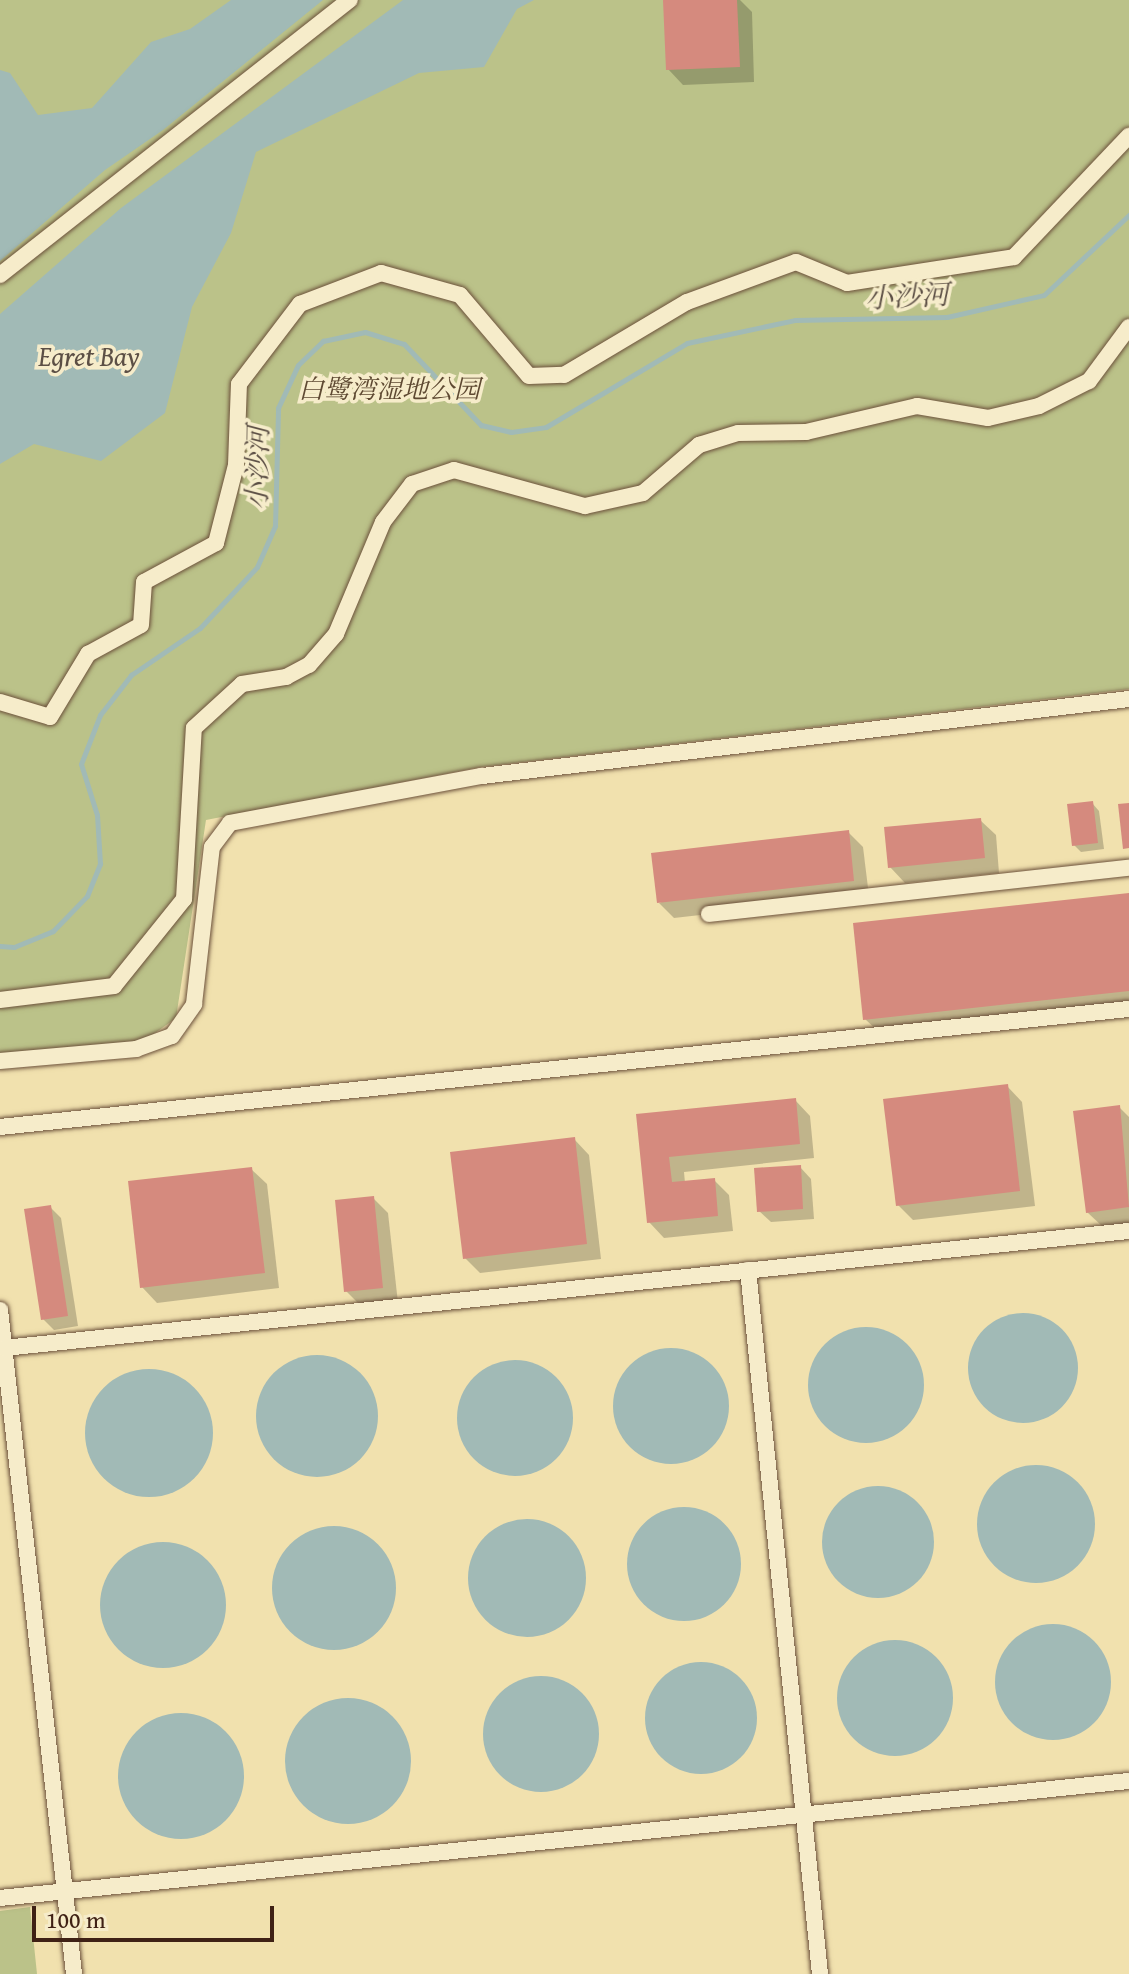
<!DOCTYPE html>
<meta charset="utf-8">
<style>
body{margin:0}
#map{position:relative;width:1129px;height:1974px;overflow:hidden;background:#f1e1ae;font-family:"Gentium Book Plus","Noto Serif SC",serif}
div>[style]{position:absolute}
.green>*{inset:0;background:#bbc289}
.water>*{inset:0;background:#a1bab6}
.round{border-radius:50%}
.shadow>*{inset:0;background:#0003}
.stream>*{height:5px;margin:-2.5px;padding:0 2.5px;transform-origin:2.5px;border-radius:2.5px;background:#a1bab6}
.building>*{inset:0;background:#d58a7e}
.roads{filter:drop-shadow(0 0 2px #6c513b) drop-shadow(0 0 2px #6c513b)}
.minor>*{height:16px;margin:-8px;padding:0 8px;transform-origin:8px;border-radius:8px;background:#f6ecca}
span{translate:-50% -50%;white-space:nowrap;text-align:center;line-height:1.15;-webkit-text-stroke:7px #f6ecca;paint-order:stroke}
.park-label{font-size:26px;color:#5e4932;font-style:italic}
.water-label{font-size:28px;color:#5c4f45;font-style:italic}
.scale{position:absolute;left:32px;top:1906px;width:242px;height:36px;box-sizing:border-box;border:4px solid #3f2115;border-top:0;padding-left:10px;font-size:24px;line-height:28px;white-space:nowrap;color:#3f2115;-webkit-text-stroke:6px #f6ecca;paint-order:stroke}
</style>
<div id="map">
<div class="green">
<i style="clip-path:polygon(0 0,1129px 0,1129px 689px,481px 767px,206px 820px,176px 1018px,141px 1043px,0 1054px)"></i>
<i style="clip-path:polygon(30px 1907px,37px 1974px,0 1974px,0 1911px)"></i>
</div>
<div class="water">
<i style="clip-path:polygon(231px 0,323px 0,163px 130px,105px 170px,0 261px,0 70px,10px 73px,38px 115px,92px 108px,151px 42px,190px 29px)"></i>
<i style="clip-path:polygon(403px 0,534px 0,517px 9px,484px 67px,419px 73px,256px 152px,231px 233px,192px 307px,165px 413px,101px 461px,34px 444px,0 464px,0 314px,121px 208px)"></i>
<i class="round" style="left:968px;top:1313px;width:110px;height:110px"></i>
<i class="round" style="left:808px;top:1327px;width:116px;height:116px"></i>
<i class="round" style="left:613px;top:1348px;width:116px;height:116px"></i>
<i class="round" style="left:256px;top:1355px;width:122px;height:122px"></i>
<i class="round" style="left:457px;top:1360px;width:116px;height:116px"></i>
<i class="round" style="left:85px;top:1369px;width:128px;height:128px"></i>
<i class="round" style="left:977px;top:1465px;width:118px;height:118px"></i>
<i class="round" style="left:822px;top:1486px;width:112px;height:112px"></i>
<i class="round" style="left:627px;top:1507px;width:114px;height:114px"></i>
<i class="round" style="left:468px;top:1519px;width:118px;height:118px"></i>
<i class="round" style="left:272px;top:1526px;width:124px;height:124px"></i>
<i class="round" style="left:100px;top:1542px;width:126px;height:126px"></i>
<i class="round" style="left:995px;top:1624px;width:116px;height:116px"></i>
<i class="round" style="left:837px;top:1640px;width:116px;height:116px"></i>
<i class="round" style="left:645px;top:1662px;width:112px;height:112px"></i>
<i class="round" style="left:483px;top:1676px;width:116px;height:116px"></i>
<i class="round" style="left:285px;top:1698px;width:126px;height:126px"></i>
<i class="round" style="left:118px;top:1713px;width:126px;height:126px"></i>
</div>
<div class="shadow">
<i style="clip-path:polygon(665px 0,740px 0,752px 12px,754px 82px,683px 85px,668px 69px)"></i>
<i style="clip-path:polygon(1092px 803px,1099px 811px,1104px 849px,1081px 852px,1074px 845px)"></i>
<i style="clip-path:polygon(980px 820px,996px 835px,999px 873px,905px 883px,890px 867px)"></i>
<i style="clip-path:polygon(848px 832px,863px 847px,869px 896px,674px 918px,659px 903px)"></i>
<i style="clip-path:polygon(1129px 895px,1129px 1008px,881px 1034px,865px 1019px)"></i>
<i style="clip-path:polygon(1007px 1086px,1022px 1102px,1035px 1206px,913px 1220px,898px 1205px)"></i>
<i style="clip-path:polygon(795px 1100px,810px 1116px,814px 1158px,684px 1172px,685px 1183px,714px 1180px,729px 1195px,733px 1231px,664px 1238px,649px 1222px,638px 1116px)"></i>
<i style="clip-path:polygon(1119px 1107px,1129px 1117px,1129px 1224px,1103px 1227px,1087px 1212px)"></i>
<i style="clip-path:polygon(574px 1139px,589px 1155px,601px 1259px,480px 1273px,465px 1258px)"></i>
<i style="clip-path:polygon(800px 1167px,811px 1179px,814px 1219px,771px 1222px,759px 1211px)"></i>
<i style="clip-path:polygon(251px 1169px,267px 1184px,279px 1288px,157px 1303px,142px 1287px)"></i>
<i style="clip-path:polygon(373px 1198px,388px 1213px,398px 1303px,362px 1307px,346px 1291px)"></i>
<i style="clip-path:polygon(50px 1207px,61px 1218px,78px 1326px,54px 1330px,43px 1319px)"></i>
</div>
<div class="stream">
<i style="left:0;top:946px;width:14px;rotate:4deg"></i>
<i style="left:14px;top:947px;width:42px;rotate:-22.3deg"></i>
<i style="left:53px;top:931px;width:49px;rotate:-45.8deg"></i>
<i style="left:87px;top:896px;width:35px;rotate:-68deg"></i>
<i style="left:100px;top:864px;width:49px;rotate:-93.5deg"></i>
<i style="left:97px;top:815px;width:53px;rotate:-107.4deg"></i>
<i style="left:81px;top:764px;width:53px;rotate:-68.8deg"></i>
<i style="left:100px;top:715px;width:51px;rotate:-52.2deg"></i>
<i style="left:131px;top:675px;width:83px;rotate:-34.3deg"></i>
<i style="left:200px;top:628px;width:83px;rotate:-46.9deg"></i>
<i style="left:257px;top:567px;width:45px;rotate:-66.3deg"></i>
<i style="left:275px;top:526px;width:118px;rotate:-88.5deg"></i>
<i style="left:278px;top:408px;width:47px;rotate:-65.1deg"></i>
<i style="left:298px;top:365px;width:35px;rotate:-44deg"></i>
<i style="left:323px;top:341px;width:43px;rotate:-12.1deg"></i>
<i style="left:365px;top:332px;width:41px;rotate:17.1deg"></i>
<i style="left:404px;top:344px;width:112px;rotate:46.5deg"></i>
<i style="left:481px;top:425px;width:31px;rotate:13deg"></i>
<i style="left:511px;top:432px;width:35px;rotate:-8deg"></i>
<i style="left:546px;top:427px;width:164px;rotate:-30.8deg"></i>
<i style="left:687px;top:343px;width:110px;rotate:-12deg"></i>
<i style="left:795px;top:320px;width:152px;rotate:-1.1deg"></i>
<i style="left:947px;top:317px;width:99px;rotate:-12.8deg"></i>
<i style="left:1044px;top:295px;width:117px;rotate:-43.3deg"></i>
</div>
<div class="building">
<i style="clip-path:polygon(663px 0,737px 0,740px 67px,666px 70px)"></i>
<i style="clip-path:polygon(1093px 801px,1098px 843px,1072px 846px,1067px 804px)"></i>
<i style="clip-path:polygon(1129px 803px,1129px 848px,1123px 849px,1118px 804px)"></i>
<i style="clip-path:polygon(981px 818px,985px 858px,888px 868px,884px 827px)"></i>
<i style="clip-path:polygon(849px 830px,854px 881px,657px 903px,651px 853px)"></i>
<i style="clip-path:polygon(1129px 893px,1129px 991px,863px 1020px,853px 923px)"></i>
<i style="clip-path:polygon(1008px 1084px,1020px 1191px,896px 1206px,883px 1099px)"></i>
<i style="clip-path:polygon(796px 1098px,800px 1144px,669px 1157px,672px 1182px,715px 1178px,718px 1216px,647px 1223px,636px 1114px)"></i>
<i style="clip-path:polygon(1120px 1105px,1129px 1207px,1086px 1213px,1073px 1111px)"></i>
<i style="clip-path:polygon(575px 1137px,587px 1244px,463px 1259px,450px 1152px)"></i>
<i style="clip-path:polygon(801px 1165px,803px 1209px,757px 1212px,754px 1168px)"></i>
<i style="clip-path:polygon(252px 1167px,265px 1273px,140px 1288px,128px 1181px)"></i>
<i style="clip-path:polygon(374px 1196px,383px 1288px,344px 1292px,335px 1200px)"></i>
<i style="clip-path:polygon(51px 1205px,68px 1316px,41px 1320px,24px 1209px)"></i>
</div>
<div class="roads">
<div class="minor">
<i style="left:0;top:275px;width:445px;rotate:-38.2deg"></i>
<i style="left:0;top:702px;width:52px;rotate:16.7deg"></i>
<i style="left:50px;top:717px;width:74px;rotate:-58.9deg"></i>
<i style="left:88px;top:654px;width:60px;rotate:-28.7deg"></i>
<i style="left:141px;top:625px;width:43px;rotate:-86deg"></i>
<i style="left:144px;top:582px;width:82px;rotate:-28.4deg"></i>
<i style="left:216px;top:543px;width:81px;rotate:-75.6deg"></i>
<i style="left:236px;top:465px;width:81px;rotate:-87.9deg"></i>
<i style="left:239px;top:384px;width:101px;rotate:-52.7deg"></i>
<i style="left:300px;top:304px;width:87px;rotate:-20.9deg"></i>
<i style="left:381px;top:273px;width:82px;rotate:15.6deg"></i>
<i style="left:460px;top:295px;width:106px;rotate:49.6deg"></i>
<i style="left:529px;top:376px;width:35px;rotate:-2deg"></i>
<i style="left:564px;top:375px;width:143px;rotate:-30.7deg"></i>
<i style="left:687px;top:302px;width:116px;rotate:-20.2deg"></i>
<i style="left:796px;top:262px;width:55px;rotate:22.4deg"></i>
<i style="left:847px;top:283px;width:169px;rotate:-8.8deg"></i>
<i style="left:1014px;top:257px;width:167px;rotate:-46.5deg"></i>
<i style="left:709px;top:914px;width:423px;rotate:-6.3deg"></i>
<i style="left:0;top:1000px;width:115px;rotate:-7deg"></i>
<i style="left:114px;top:986px;width:112px;rotate:-51.2deg"></i>
<i style="left:184px;top:899px;width:171px;rotate:-86.7deg"></i>
<i style="left:194px;top:728px;width:65px;rotate:-42.5deg"></i>
<i style="left:242px;top:684px;width:45px;rotate:-9deg"></i>
<i style="left:286px;top:677px;width:26px;rotate:-28deg"></i>
<i style="left:309px;top:665px;width:41px;rotate:-48.9deg"></i>
<i style="left:336px;top:634px;width:121px;rotate:-67.2deg"></i>
<i style="left:383px;top:522px;width:48px;rotate:-52.7deg"></i>
<i style="left:412px;top:484px;width:44px;rotate:-18.4deg"></i>
<i style="left:454px;top:470px;width:136px;rotate:15.4deg"></i>
<i style="left:585px;top:506px;width:59px;rotate:-12.6deg"></i>
<i style="left:643px;top:493px;width:74px;rotate:-40.6deg"></i>
<i style="left:699px;top:445px;width:41px;rotate:-17.1deg"></i>
<i style="left:738px;top:433px;width:68px;rotate:-0.8deg"></i>
<i style="left:806px;top:432px;width:114px;rotate:-13.2deg"></i>
<i style="left:917px;top:406px;width:72px;rotate:9.6deg"></i>
<i style="left:988px;top:418px;width:52px;rotate:-13.2deg"></i>
<i style="left:1039px;top:406px;width:56px;rotate:-26.6deg"></i>
<i style="left:1089px;top:381px;width:67px;rotate:-53.5deg"></i>
<i style="left:0;top:1061px;width:137px;rotate:-5deg"></i>
<i style="left:136px;top:1049px;width:38px;rotate:-20deg"></i>
<i style="left:172px;top:1036px;width:39px;rotate:-55deg"></i>
<i style="left:194px;top:1004px;width:158px;rotate:-83.5deg"></i>
<i style="left:212px;top:847px;width:30px;rotate:-53deg"></i>
<i style="left:230px;top:823px;width:256px;rotate:-10.6deg"></i>
<i style="left:482px;top:776px;width:652px;rotate:-6.79deg"></i>
<i style="left:0;top:1127px;width:1135px;rotate:-5.97deg"></i>
<i style="left:748px;top:1270px;width:708px;rotate:84.16deg"></i>
<i style="left:0;top:1310px;width:668px;rotate:83.64deg"></i>
<i style="left:4px;top:1348px;width:1131px;rotate:-5.94deg"></i>
<i style="left:0;top:1898px;width:1135px;rotate:-5.92deg"></i>
</div>
</div>
<div class="park-label">
<span style="left:389px;top:389px">白鹭湾湿地公园</span>
</div>
<div class="water-label">
<span style="left:907px;top:296px;rotate:-3deg">小沙河</span>
<span style="left:89px;top:356px">Egret Bay</span>
<span style="left:257px;top:468px;rotate:-89deg">小沙河</span>
</div>
<div class="scale">100 m</div>
</div>
